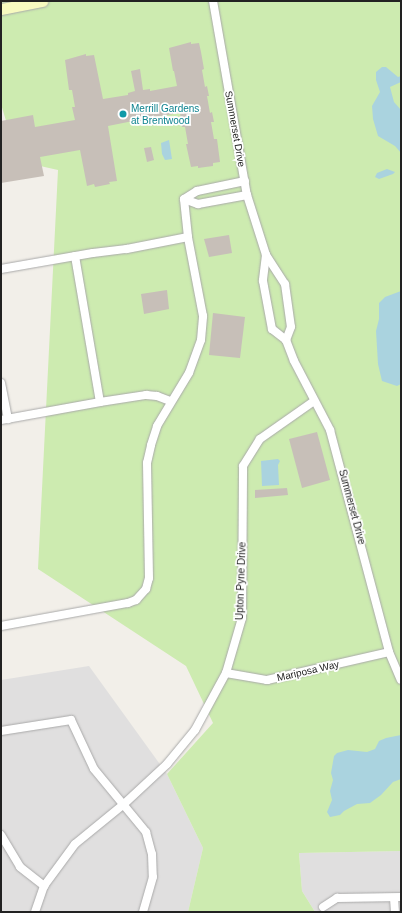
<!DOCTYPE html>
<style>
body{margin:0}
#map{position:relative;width:402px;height:913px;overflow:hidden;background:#f2efe9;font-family:Helvetica,sans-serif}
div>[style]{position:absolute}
.residential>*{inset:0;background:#e0dfdf}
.grass>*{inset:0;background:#cdebb0}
.water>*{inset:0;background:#aad3df}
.building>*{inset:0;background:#c7bfb8}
.roads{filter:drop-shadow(0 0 1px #a9a9a9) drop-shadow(0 0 1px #a9a9a9)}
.minor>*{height:8px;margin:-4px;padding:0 4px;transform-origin:4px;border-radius:4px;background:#fff}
.secondary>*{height:11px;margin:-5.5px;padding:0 5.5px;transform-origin:5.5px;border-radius:5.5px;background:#f7fabf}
.dots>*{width:11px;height:11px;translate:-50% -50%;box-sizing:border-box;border:2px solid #fff;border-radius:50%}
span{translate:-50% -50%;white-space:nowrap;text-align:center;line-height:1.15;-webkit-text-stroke:3.5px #fff;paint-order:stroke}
.culture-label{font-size:10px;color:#0d838f}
.left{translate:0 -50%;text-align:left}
.street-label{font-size:10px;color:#222}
.frame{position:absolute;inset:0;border:2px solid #222;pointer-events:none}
</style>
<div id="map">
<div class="residential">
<i style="clip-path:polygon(89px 666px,167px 774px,203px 848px,188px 912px,1px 912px,1px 680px)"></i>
<i style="clip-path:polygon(401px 851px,401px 912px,315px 912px,302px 891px,299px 853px)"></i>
</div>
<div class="grass">
<i style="clip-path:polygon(1px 1px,401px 1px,401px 851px,299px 853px,302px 891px,315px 912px,188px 912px,203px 848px,167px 774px,213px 723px,186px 666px,38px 569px,58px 170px,18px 161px,1px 104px)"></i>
</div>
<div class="water">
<i style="clip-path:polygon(382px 67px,386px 67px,398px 77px,401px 76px,401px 82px,390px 87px,394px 102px,401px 110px,401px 153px,395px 146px,378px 136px,373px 119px,372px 106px,380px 92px,376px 80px,376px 72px)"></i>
<i style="clip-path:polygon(169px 140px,172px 159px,165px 160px,162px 154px,161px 143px)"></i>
<i style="clip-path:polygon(387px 169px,395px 172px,393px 174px,379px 179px,375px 177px,377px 173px)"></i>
<i style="clip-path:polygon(401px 291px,401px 384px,397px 386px,382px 381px,378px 364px,376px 331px,379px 319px,379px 303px,385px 297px)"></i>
<i style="clip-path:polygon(278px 459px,280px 461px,278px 465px,279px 485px,262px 486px,261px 461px)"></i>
<i style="clip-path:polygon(401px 735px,401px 779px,393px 782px,381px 795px,370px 803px,357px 804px,344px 811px,340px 815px,330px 817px,327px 812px,332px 800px,330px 791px,333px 780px,331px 773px,334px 756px,337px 753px,348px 750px,367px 752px,375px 749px,379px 741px,386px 738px)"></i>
</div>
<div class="building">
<i style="clip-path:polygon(191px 42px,191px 44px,199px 43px,201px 52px,204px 69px,202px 70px,205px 87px,207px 86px,209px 96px,207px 96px,210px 113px,212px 112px,214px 122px,211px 122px,214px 139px,217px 139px,220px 162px,213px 163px,213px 166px,198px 168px,198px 166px,191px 167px,186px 144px,188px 144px,185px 127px,182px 127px,180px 113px,155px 117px,155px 120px,149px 122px,133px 124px,133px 121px,108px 126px,117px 181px,109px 182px,110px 184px,95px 187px,94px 184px,87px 186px,80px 150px,40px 157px,44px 176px,1px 183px,1px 121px,33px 115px,35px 127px,75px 120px,72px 107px,75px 107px,72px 90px,69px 90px,65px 60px,86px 54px,86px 56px,94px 55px,103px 99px,128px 95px,128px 93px,135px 91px,131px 71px,140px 69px,143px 90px,150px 89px,150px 91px,177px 86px,174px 71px,173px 71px,169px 48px)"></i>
<i style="clip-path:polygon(151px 147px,154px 160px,147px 162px,144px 148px)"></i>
<i style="clip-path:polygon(229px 235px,232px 253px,209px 257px,204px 239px)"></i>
<i style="clip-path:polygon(167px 290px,169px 309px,144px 314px,141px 294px)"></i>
<i style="clip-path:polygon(213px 313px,245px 317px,240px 358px,209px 355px)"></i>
<i style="clip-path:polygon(317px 432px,330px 480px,302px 488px,289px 439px)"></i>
<i style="clip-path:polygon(287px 488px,288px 495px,255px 498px,255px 490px)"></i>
</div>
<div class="roads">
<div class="minor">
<i style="left:213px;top:1px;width:197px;rotate:80.1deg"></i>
<i style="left:247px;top:195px;width:63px;rotate:72.4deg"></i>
<i style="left:266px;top:255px;width:35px;rotate:57deg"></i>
<i style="left:285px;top:284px;width:43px;rotate:82.1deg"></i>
<i style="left:291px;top:327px;width:14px;rotate:111deg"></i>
<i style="left:245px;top:181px;width:49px;rotate:168.2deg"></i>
<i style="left:197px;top:191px;width:15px;rotate:148deg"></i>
<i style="left:184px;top:199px;width:15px;rotate:20deg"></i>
<i style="left:198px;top:204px;width:50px;rotate:-10.4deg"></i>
<i style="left:266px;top:255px;width:26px;rotate:97deg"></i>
<i style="left:263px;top:281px;width:49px;rotate:79.4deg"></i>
<i style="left:272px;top:329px;width:18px;rotate:38deg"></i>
<i style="left:286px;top:340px;width:22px;rotate:69deg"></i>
<i style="left:294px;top:361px;width:78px;rotate:62.4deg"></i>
<i style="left:330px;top:430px;width:230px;rotate:75.1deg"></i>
<i style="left:389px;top:652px;width:30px;rotate:67deg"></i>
<i style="left:75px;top:256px;width:148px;rotate:80.3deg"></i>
<i style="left:1px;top:269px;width:93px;rotate:-9.9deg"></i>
<i style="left:93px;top:253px;width:34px;rotate:-7deg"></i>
<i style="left:127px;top:249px;width:62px;rotate:-11.1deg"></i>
<i style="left:1px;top:383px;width:37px;rotate:79deg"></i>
<i style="left:1px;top:420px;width:101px;rotate:-10.3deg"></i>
<i style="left:100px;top:402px;width:47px;rotate:-8.7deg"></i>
<i style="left:146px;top:395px;width:11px;rotate:5deg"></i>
<i style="left:157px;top:396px;width:14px;rotate:21deg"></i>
<i style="left:1px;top:626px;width:129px;rotate:-10.3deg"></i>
<i style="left:128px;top:603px;width:9px;rotate:-21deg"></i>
<i style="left:136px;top:600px;width:15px;rotate:-48deg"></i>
<i style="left:146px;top:589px;width:11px;rotate:-75deg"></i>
<i style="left:149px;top:578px;width:115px;rotate:-91deg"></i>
<i style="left:147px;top:463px;width:18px;rotate:-77deg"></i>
<i style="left:151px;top:445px;width:20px;rotate:-72deg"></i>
<i style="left:157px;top:426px;width:62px;rotate:-58.9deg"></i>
<i style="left:189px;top:373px;width:35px;rotate:-70deg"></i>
<i style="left:201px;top:340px;width:24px;rotate:-85deg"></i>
<i style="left:203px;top:316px;width:80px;rotate:-100.8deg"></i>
<i style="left:188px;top:237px;width:38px;rotate:-96deg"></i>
<i style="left:226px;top:673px;width:42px;rotate:9.7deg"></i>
<i style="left:267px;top:680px;width:125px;rotate:-12.9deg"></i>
<i style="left:1px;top:731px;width:71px;rotate:-8.9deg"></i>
<i style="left:71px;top:720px;width:54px;rotate:64.9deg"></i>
<i style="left:94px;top:769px;width:82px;rotate:50.5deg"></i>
<i style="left:146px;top:832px;width:23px;rotate:75deg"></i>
<i style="left:152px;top:854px;width:23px;rotate:88deg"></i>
<i style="left:153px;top:877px;width:36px;rotate:106deg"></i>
<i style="left:1px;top:835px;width:37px;rotate:59deg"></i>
<i style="left:20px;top:867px;width:31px;rotate:38deg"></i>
<i style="left:394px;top:898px;width:14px;rotate:86deg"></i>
<i style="left:323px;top:907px;width:17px;rotate:-33deg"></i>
<i style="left:337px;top:898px;width:64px;rotate:-0.9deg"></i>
<i style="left:35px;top:912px;width:28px;rotate:-71deg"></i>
<i style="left:44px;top:886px;width:52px;rotate:-53.6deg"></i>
<i style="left:75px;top:844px;width:63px;rotate:-39.2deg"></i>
<i style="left:124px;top:804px;width:59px;rotate:-42.9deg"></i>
<i style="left:167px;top:764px;width:44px;rotate:-50.5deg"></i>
<i style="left:195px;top:730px;width:65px;rotate:-61.5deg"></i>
<i style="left:226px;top:673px;width:57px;rotate:-73.8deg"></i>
<i style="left:242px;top:618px;width:152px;rotate:-89.6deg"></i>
<i style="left:243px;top:466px;width:32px;rotate:-58deg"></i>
<i style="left:260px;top:439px;width:66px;rotate:-35.1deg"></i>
</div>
<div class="secondary">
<i style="left:1px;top:9px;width:42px;rotate:-11deg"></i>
</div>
</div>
<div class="dots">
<i style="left:123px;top:114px;background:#0f9aa8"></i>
</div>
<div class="culture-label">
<span class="left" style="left:131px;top:114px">Merrill Gardens<br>at Brentwood</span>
</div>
<div class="street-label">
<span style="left:235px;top:129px;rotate:80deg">Summerset Drive</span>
<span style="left:352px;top:507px;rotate:75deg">Summerset Drive</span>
<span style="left:241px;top:581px;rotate:-88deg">Upton Pyne Drive</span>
<span style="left:308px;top:671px;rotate:-13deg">Mariposa Way</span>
</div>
<div class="frame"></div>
</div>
